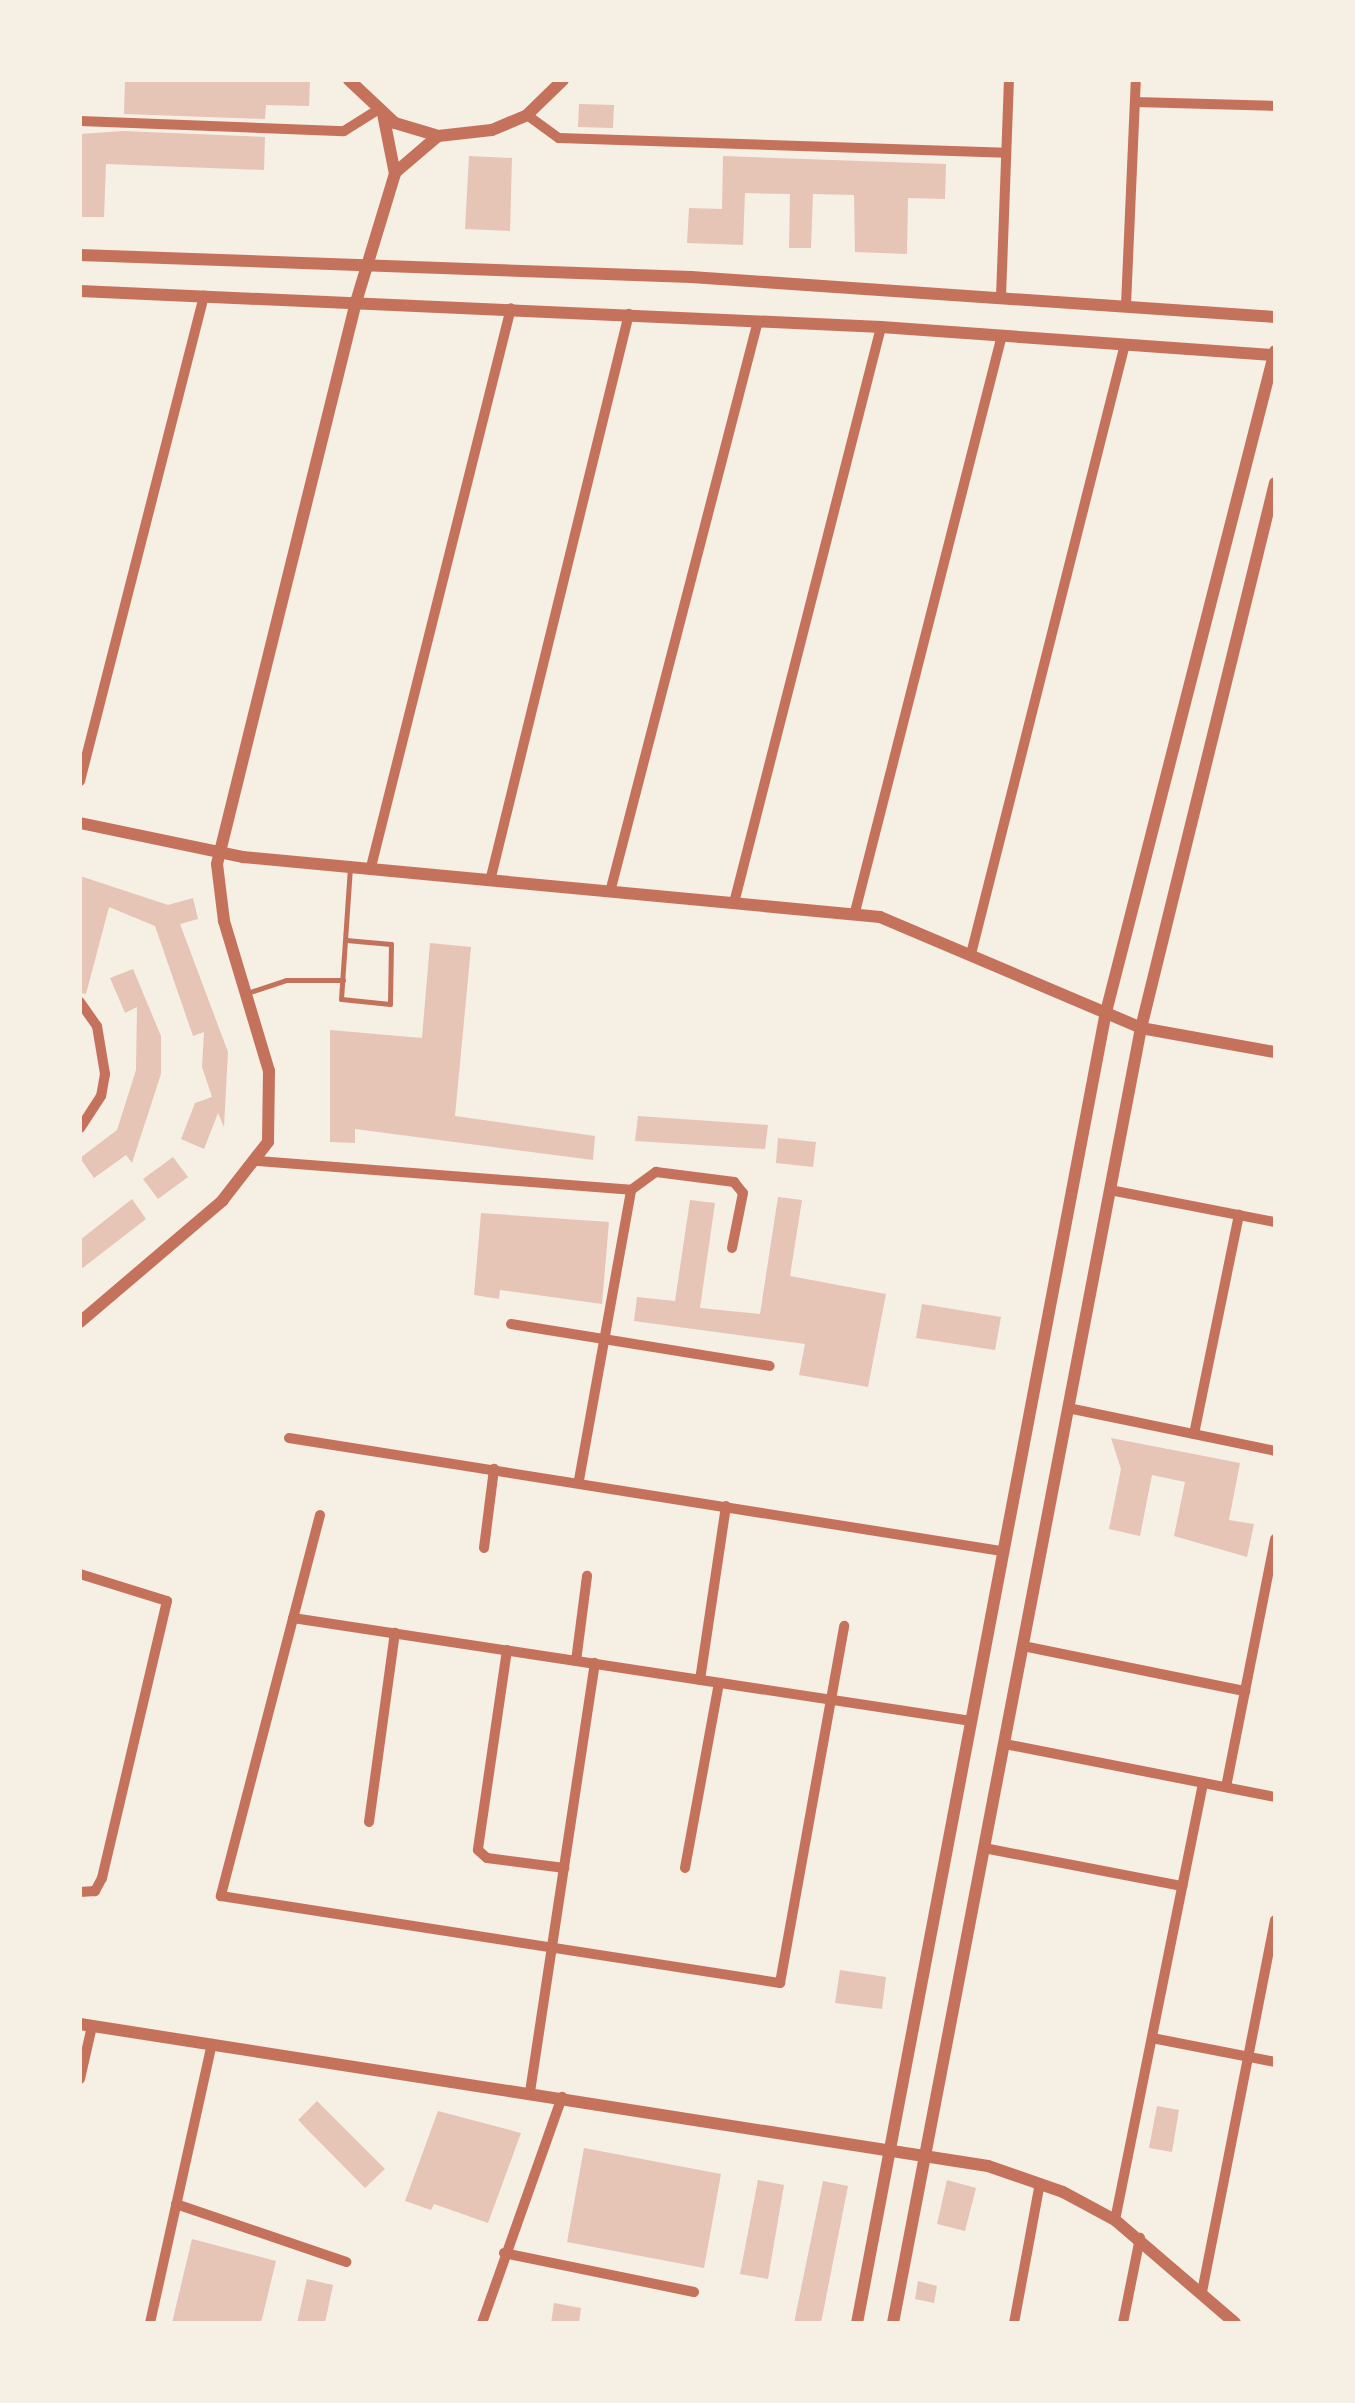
<!DOCTYPE html>
<style>
body{margin:0}
#map{position:relative;width:1355px;height:2403px;overflow:hidden;background:#f6efe4;font-family:"Sofia Sans Condensed",sans-serif}
div>[style]{position:absolute}
.building>*{inset:0;background:#e6c5b7}
.service>*{height:5px;margin:-2.5px;padding:0 2.5px;transform-origin:2.5px;border-radius:2.5px;background:#c5725c}
.minor>*{height:10px;margin:-5px;padding:0 5px;transform-origin:5px;border-radius:5px;background:#c5725c}
.tertiary>*{height:12px;margin:-6px;padding:0 6px;transform-origin:6px;border-radius:6px;background:#c5725c}
span{translate:-50% -50%;white-space:nowrap;text-align:center;line-height:1.15;-webkit-text-stroke:8px #f6efe4;paint-order:stroke}
.frame{position:absolute;inset:0;border:82px solid #f6efe4;pointer-events:none}
</style>
<div id="map">
<div class="building">
<i style="clip-path:polygon(125px 80px,310px 80px,309px 106px,266px 105px,265px 119px,124px 114px)"></i>
<i style="clip-path:polygon(579px 104px,614px 105px,613px 128px,578px 127px)"></i>
<i style="clip-path:polygon(123px 131px,265px 137px,264px 170px,106px 164px,104px 217px,80px 217px,80px 134px)"></i>
<i style="clip-path:polygon(469px 156px,512px 158px,510px 231px,465px 229px)"></i>
<i style="clip-path:polygon(723px 156px,946px 164px,945px 199px,908px 198px,907px 254px,855px 252px,854px 195px,813px 194px,811px 248px,789px 248px,790px 194px,745px 193px,743px 245px,687px 243px,689px 208px,722px 209px)"></i>
<i style="clip-path:polygon(80px 876px,168px 905px,193px 898px,198px 919px,180px 924px,228px 1052px,224px 1127px,218px 1113px,204px 1149px,181px 1139px,195px 1103px,212px 1097px,202px 1067px,204px 1032px,193px 1036px,155px 926px,109px 907px,86px 994px,80px 993px)"></i>
<i style="clip-path:polygon(430px 943px,471px 947px,455px 1116px,595px 1136px,593px 1160px,355px 1129px,355px 1143px,330px 1142px,330px 1030px,422px 1038px)"></i>
<i style="clip-path:polygon(133px 969px,161px 1036px,161px 1074px,132px 1163px,126px 1155px,94px 1178px,80px 1158px,117px 1130px,136px 1070px,137px 1007px,125px 1013px,110px 978px)"></i>
<i style="clip-path:polygon(638px 1116px,768px 1125px,765px 1149px,635px 1141px)"></i>
<i style="clip-path:polygon(778px 1138px,816px 1142px,813px 1167px,776px 1163px)"></i>
<i style="clip-path:polygon(173px 1157px,188px 1177px,158px 1199px,143px 1179px)"></i>
<i style="clip-path:polygon(778px 1197px,802px 1200px,790px 1276px,886px 1294px,868px 1387px,799px 1375px,805px 1344px,634px 1321px,637px 1297px,675px 1301px,690px 1200px,715px 1203px,700px 1308px,760px 1314px)"></i>
<i style="clip-path:polygon(132px 1199px,146px 1219px,80px 1270px,80px 1240px)"></i>
<i style="clip-path:polygon(481px 1213px,609px 1222px,602px 1304px,500px 1290px,499px 1299px,474px 1295px)"></i>
<i style="clip-path:polygon(922px 1304px,1001px 1317px,995px 1350px,916px 1338px)"></i>
<i style="clip-path:polygon(1111px 1438px,1240px 1463px,1229px 1520px,1254px 1524px,1247px 1557px,1174px 1536px,1185px 1482px,1152px 1475px,1140px 1536px,1109px 1529px,1121px 1469px)"></i>
<i style="clip-path:polygon(840px 1970px,886px 1977px,882px 2009px,835px 2003px)"></i>
<i style="clip-path:polygon(317px 2101px,385px 2169px,365px 2188px,298px 2120px)"></i>
<i style="clip-path:polygon(1157px 2106px,1179px 2110px,1172px 2152px,1149px 2148px)"></i>
<i style="clip-path:polygon(438px 2111px,521px 2133px,488px 2223px,434px 2204px,431px 2210px,405px 2201px)"></i>
<i style="clip-path:polygon(584px 2148px,721px 2174px,704px 2268px,567px 2242px)"></i>
<i style="clip-path:polygon(758px 2180px,784px 2185px,768px 2279px,740px 2274px)"></i>
<i style="clip-path:polygon(947px 2180px,976px 2188px,965px 2231px,937px 2224px)"></i>
<i style="clip-path:polygon(823px 2181px,848px 2186px,821px 2323px,794px 2323px)"></i>
<i style="clip-path:polygon(192px 2239px,276px 2261px,261px 2323px,172px 2323px)"></i>
<i style="clip-path:polygon(307px 2279px,333px 2285px,325px 2323px,297px 2323px)"></i>
<i style="clip-path:polygon(918px 2281px,937px 2286px,934px 2303px,915px 2299px)"></i>
<i style="clip-path:polygon(554px 2303px,581px 2308px,579px 2323px,551px 2323px)"></i>
</div>
<div class="service">
<i style="left:346px;top:940px;width:45px;rotate:5.1deg"></i>
<i style="left:391px;top:944px;width:60px;rotate:91deg"></i>
<i style="left:390px;top:1004px;width:49px;rotate:-174.2deg"></i>
<i style="left:341px;top:999px;width:132px;rotate:-86.1deg"></i>
<i style="left:247px;top:993px;width:41px;rotate:-18.4deg"></i>
<i style="left:286px;top:980px;width:57px"></i>
</div>
<div class="minor">
<i style="left:1135px;top:102px;width:140px;rotate:1.6deg"></i>
<i style="left:527px;top:115px;width:39px;rotate:36deg"></i>
<i style="left:559px;top:138px;width:447px;rotate:1.9deg"></i>
<i style="left:80px;top:121px;width:264px;rotate:2.2deg"></i>
<i style="left:344px;top:131px;width:39px;rotate:-32deg"></i>
<i style="left:1001px;top:297px;width:217px;rotate:-87.9deg"></i>
<i style="left:1126px;top:305px;width:225px;rotate:-87.5deg"></i>
<i style="left:80px;top:781px;width:501px;rotate:-75.66deg"></i>
<i style="left:371px;top:867px;width:576px;rotate:-75.94deg"></i>
<i style="left:490px;top:881px;width:584px;rotate:-76.23deg"></i>
<i style="left:610px;top:892px;width:590px;rotate:-75.47deg"></i>
<i style="left:734px;top:903px;width:594px;rotate:-75.68deg"></i>
<i style="left:855px;top:912px;width:595px;rotate:-75.71deg"></i>
<i style="left:971px;top:954px;width:629px;rotate:-75.83deg"></i>
<i style="left:80px;top:1002px;width:29px;rotate:55deg"></i>
<i style="left:97px;top:1026px;width:49px;rotate:80.5deg"></i>
<i style="left:105px;top:1074px;width:22px;rotate:100deg"></i>
<i style="left:101px;top:1096px;width:38px;rotate:123deg"></i>
<i style="left:258px;top:1161px;width:374px;rotate:4.4deg"></i>
<i style="left:631px;top:1190px;width:31px;rotate:-36deg"></i>
<i style="left:656px;top:1172px;width:79px;rotate:7.3deg"></i>
<i style="left:734px;top:1182px;width:14px;rotate:51deg"></i>
<i style="left:743px;top:1193px;width:56px;rotate:101.3deg"></i>
<i style="left:1110px;top:1190px;width:168px;rotate:11deg"></i>
<i style="left:511px;top:1324px;width:262px;rotate:9.2deg"></i>
<i style="left:1068px;top:1408px;width:211px;rotate:11.7deg"></i>
<i style="left:1194px;top:1434px;width:224px;rotate:-78.4deg"></i>
<i style="left:289px;top:1438px;width:722px;rotate:9.01deg"></i>
<i style="left:579px;top:1480px;width:295px;rotate:-79.8deg"></i>
<i style="left:320px;top:1515px;width:394px;rotate:104.6deg"></i>
<i style="left:221px;top:1896px;width:566px;rotate:8.85deg"></i>
<i style="left:780px;top:1983px;width:363px;rotate:-79.8deg"></i>
<i style="left:484px;top:1548px;width:80px;rotate:-82.8deg"></i>
<i style="left:80px;top:1574px;width:91px;rotate:17.2deg"></i>
<i style="left:167px;top:1601px;width:285px;rotate:103.2deg"></i>
<i style="left:102px;top:1878px;width:15px;rotate:118deg"></i>
<i style="left:95px;top:1891px;width:15px;rotate:176deg"></i>
<i style="left:293px;top:1618px;width:686px;rotate:8.64deg"></i>
<i style="left:1023px;top:1646px;width:227px;rotate:11.5deg"></i>
<i style="left:507px;top:1650px;width:202px;rotate:98.3deg"></i>
<i style="left:478px;top:1850px;width:12px;rotate:42deg"></i>
<i style="left:487px;top:1858px;width:78px;rotate:7.4deg"></i>
<i style="left:576px;top:1661px;width:86px;rotate:-82.6deg"></i>
<i style="left:700px;top:1680px;width:176px;rotate:-81.5deg"></i>
<i style="left:1005px;top:1744px;width:275px;rotate:11.1deg"></i>
<i style="left:1226px;top:1787px;width:253px;rotate:-78.8deg"></i>
<i style="left:369px;top:1822px;width:191px;rotate:-82.2deg"></i>
<i style="left:984px;top:1848px;width:202px;rotate:10.9deg"></i>
<i style="left:685px;top:1868px;width:188px;rotate:-79.6deg"></i>
<i style="left:1152px;top:2038px;width:125px;rotate:11deg"></i>
<i style="left:80px;top:2079px;width:54px;rotate:-77.2deg"></i>
<i style="left:530px;top:2092px;width:434px;rotate:-81.4deg"></i>
<i style="left:176px;top:2204px;width:180px;rotate:18.8deg"></i>
<i style="left:1115px;top:2220px;width:446px;rotate:-78.6deg"></i>
<i style="left:504px;top:2253px;width:194px;rotate:11.6deg"></i>
<i style="left:1202px;top:2292px;width:379px;rotate:-78.9deg"></i>
<i style="left:150px;top:2323px;width:286px;rotate:-77.5deg"></i>
<i style="left:482px;top:2323px;width:240px;rotate:-70.5deg"></i>
<i style="left:1014px;top:2323px;width:142px;rotate:-79.5deg"></i>
<i style="left:1123px;top:2323px;width:87px;rotate:-78.7deg"></i>
</div>
<div class="tertiary">
<i style="left:349px;top:80px;width:63px;rotate:43.1deg"></i>
<i style="left:395px;top:123px;width:42px;rotate:16.7deg"></i>
<i style="left:397px;top:171px;width:54px;rotate:-40.5deg"></i>
<i style="left:438px;top:136px;width:54px;rotate:-6.3deg"></i>
<i style="left:492px;top:130px;width:38px;rotate:-23deg"></i>
<i style="left:527px;top:115px;width:50px;rotate:-44.2deg"></i>
<i style="left:80px;top:255px;width:611px;rotate:2.06deg"></i>
<i style="left:691px;top:277px;width:585px;rotate:3.92deg"></i>
<i style="left:80px;top:291px;width:802px;rotate:2.57deg"></i>
<i style="left:881px;top:327px;width:395px;rotate:4.1deg"></i>
<i style="left:80px;top:823px;width:167px;rotate:11.8deg"></i>
<i style="left:243px;top:857px;width:640px;rotate:5.38deg"></i>
<i style="left:880px;top:917px;width:284px;rotate:23deg"></i>
<i style="left:1141px;top:1028px;width:136px;rotate:10.2deg"></i>
<i style="left:80px;top:1322px;width:187px;rotate:-40.4deg"></i>
<i style="left:222px;top:1201px;width:75px;rotate:-52.1deg"></i>
<i style="left:268px;top:1142px;width:71px;rotate:-89.2deg"></i>
<i style="left:269px;top:1071px;width:157px;rotate:-106.7deg"></i>
<i style="left:224px;top:921px;width:57px;rotate:-97deg"></i>
<i style="left:217px;top:864px;width:579px;rotate:-76.11deg"></i>
<i style="left:356px;top:302px;width:134px;rotate:-73.1deg"></i>
<i style="left:395px;top:174px;width:61px;rotate:-101.3deg"></i>
<i style="left:80px;top:2024px;width:919px;rotate:8.89deg"></i>
<i style="left:988px;top:2166px;width:79px;rotate:19.1deg"></i>
<i style="left:1063px;top:2192px;width:59px;rotate:28.3deg"></i>
<i style="left:1115px;top:2220px;width:158px;rotate:40.6deg"></i>
<i style="left:857px;top:2323px;width:1334px;rotate:-79.25deg"></i>
<i style="left:1106px;top:1012px;width:682px;rotate:-75.66deg"></i>
<i style="left:893px;top:2323px;width:1319px;rotate:-79.16deg"></i>
<i style="left:1141px;top:1028px;width:561px;rotate:-76.19deg"></i>
</div>
<div class="frame"></div>
</div>
